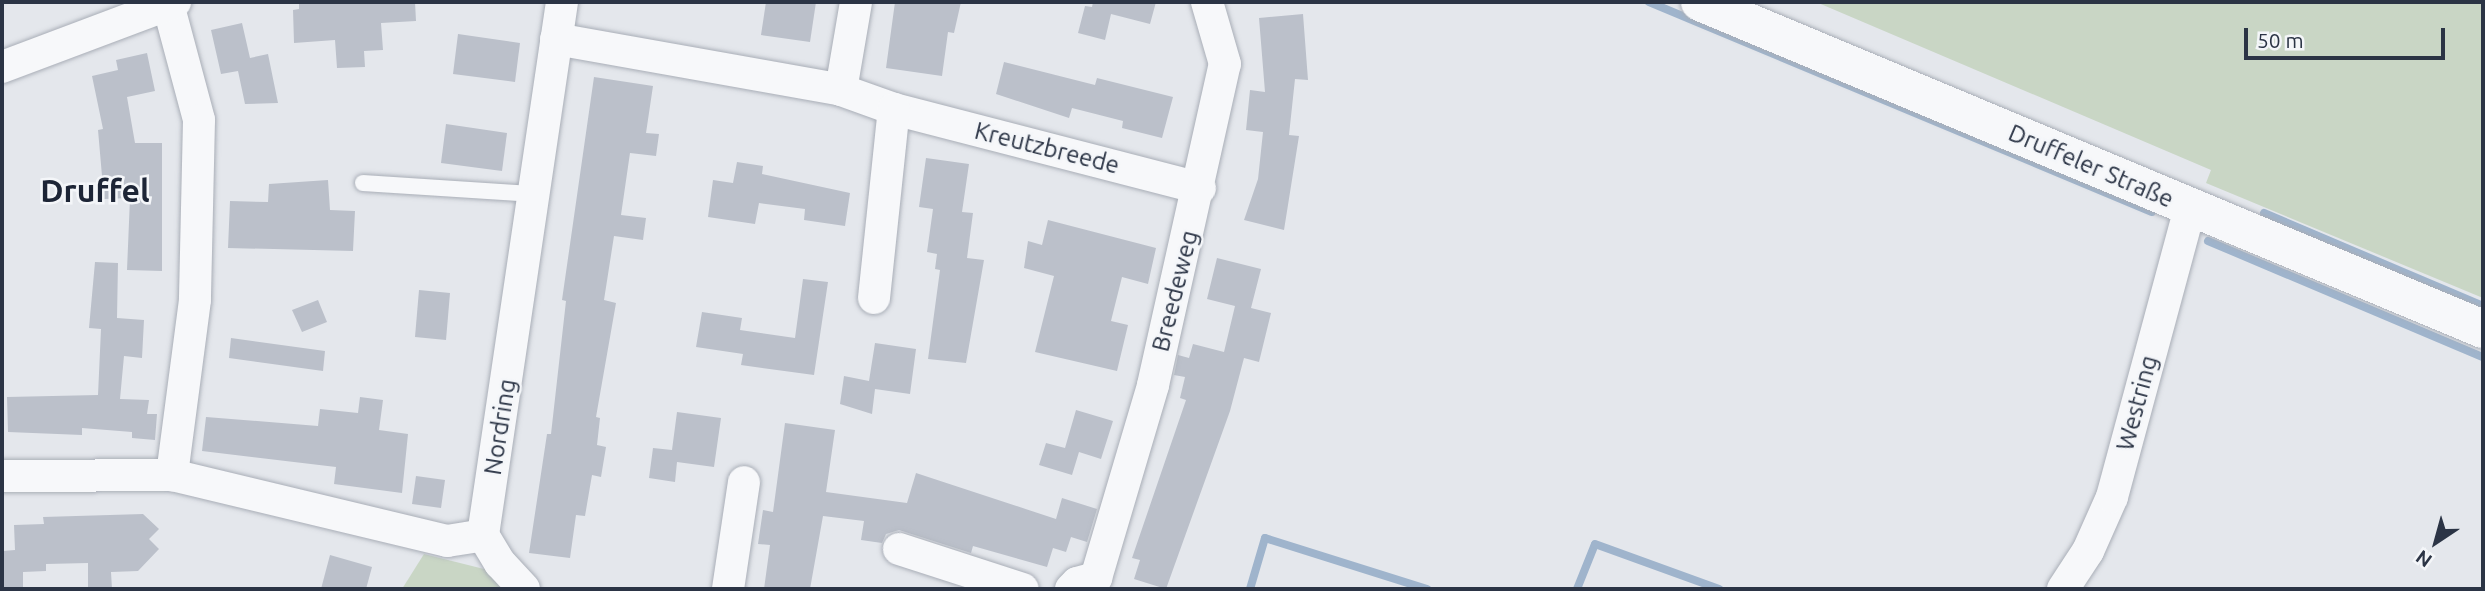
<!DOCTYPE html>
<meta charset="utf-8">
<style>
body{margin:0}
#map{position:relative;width:2485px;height:591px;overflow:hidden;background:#e4e7ec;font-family:Ubuntu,sans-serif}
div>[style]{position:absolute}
.green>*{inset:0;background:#c9d6c5}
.stream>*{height:8px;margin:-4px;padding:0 4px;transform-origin:4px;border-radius:4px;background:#9fb4cc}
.building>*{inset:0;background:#bbc0ca}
.roads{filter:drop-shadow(0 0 2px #a9aeb7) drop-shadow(0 0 2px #a9aeb7)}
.service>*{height:16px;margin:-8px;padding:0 8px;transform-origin:8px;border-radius:8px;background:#f7f8fa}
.minor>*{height:32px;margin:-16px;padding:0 16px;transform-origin:16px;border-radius:16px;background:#f7f8fa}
.tertiary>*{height:38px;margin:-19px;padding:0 19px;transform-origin:19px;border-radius:19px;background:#f7f8fa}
span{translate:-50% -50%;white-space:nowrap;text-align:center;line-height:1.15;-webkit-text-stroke:5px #f4f6f9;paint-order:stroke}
.street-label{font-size:24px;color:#2b3445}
.district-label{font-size:32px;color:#1d2536;font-weight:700}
.frame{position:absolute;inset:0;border:4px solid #2b3445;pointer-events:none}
.north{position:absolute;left:2401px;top:507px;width:70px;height:70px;-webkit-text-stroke:5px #f4f6f9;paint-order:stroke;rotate:216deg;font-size:19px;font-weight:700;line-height:28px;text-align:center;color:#2b3445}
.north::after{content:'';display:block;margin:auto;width:24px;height:32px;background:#2b3445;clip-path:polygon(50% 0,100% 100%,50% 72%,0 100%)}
.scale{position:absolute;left:2244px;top:28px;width:201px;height:32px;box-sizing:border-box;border:4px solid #2b3445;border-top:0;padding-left:9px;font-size:21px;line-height:24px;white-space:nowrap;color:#2b3445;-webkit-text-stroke:5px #f4f6f9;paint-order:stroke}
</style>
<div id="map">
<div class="green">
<i style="clip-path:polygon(1816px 2px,2483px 2px,2483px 298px,2206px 183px,2211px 170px)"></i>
<i style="clip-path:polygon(424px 554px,488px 570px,505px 589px,402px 589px)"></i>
</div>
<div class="stream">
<i style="left:1649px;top:2px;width:545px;rotate:22.66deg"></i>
<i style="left:2264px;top:213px;width:238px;rotate:23deg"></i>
<i style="left:2208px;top:241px;width:298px;rotate:22.9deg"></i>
<i style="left:1250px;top:589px;width:53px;rotate:-73.6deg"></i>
<i style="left:1265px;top:538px;width:170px;rotate:17.5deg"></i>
<i style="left:1577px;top:589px;width:48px;rotate:-68.2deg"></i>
<i style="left:1595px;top:544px;width:132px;rotate:19.9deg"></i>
</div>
<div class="building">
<i style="clip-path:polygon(299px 2px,415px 2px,416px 21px,381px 23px,383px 50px,364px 51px,365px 67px,337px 68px,335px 40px,294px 43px,293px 10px,299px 9px)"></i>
<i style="clip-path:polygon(766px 2px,816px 2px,810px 42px,761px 35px)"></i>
<i style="clip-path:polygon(895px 2px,961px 2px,954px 33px,948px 32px,942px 76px,886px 68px)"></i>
<i style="clip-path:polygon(1093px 2px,1156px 2px,1150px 24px,1111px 14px,1105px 40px,1078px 33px,1085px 6px,1092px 7px)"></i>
<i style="clip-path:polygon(1303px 14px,1308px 80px,1295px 79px,1289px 135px,1299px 136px,1284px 230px,1244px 220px,1258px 179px,1263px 132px,1246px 130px,1250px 90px,1265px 92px,1259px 18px)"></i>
<i style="clip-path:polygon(242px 23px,250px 58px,268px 54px,278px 103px,245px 104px,238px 71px,221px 74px,211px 30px)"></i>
<i style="clip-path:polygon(458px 34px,520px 43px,515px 82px,453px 74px)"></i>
<i style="clip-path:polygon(147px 53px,155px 91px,127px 97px,135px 143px,162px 143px,162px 271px,127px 270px,130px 198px,104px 199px,98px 130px,103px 129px,92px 76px,118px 70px,116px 60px)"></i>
<i style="clip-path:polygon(1004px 62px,1095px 85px,1097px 78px,1173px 97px,1162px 138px,1122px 128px,1123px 121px,1072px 108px,1069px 118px,996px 94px)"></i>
<i style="clip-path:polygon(594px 77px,653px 86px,646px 133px,659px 134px,656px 156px,630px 153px,621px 215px,646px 218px,643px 240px,614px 236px,604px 300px,616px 303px,596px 417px,600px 418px,597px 445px,606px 447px,601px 477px,592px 475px,585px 516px,576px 515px,570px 558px,529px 553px,547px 434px,551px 434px,566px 301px,562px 300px)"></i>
<i style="clip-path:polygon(446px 124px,507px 133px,502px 171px,441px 163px)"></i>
<i style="clip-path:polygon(926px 158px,969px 164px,962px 212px,973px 213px,967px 258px,984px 260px,966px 363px,928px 359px,940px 270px,935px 269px,937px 254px,927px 252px,933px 209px,919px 207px)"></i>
<i style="clip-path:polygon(737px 162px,763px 166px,762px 174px,850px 193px,845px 226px,804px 220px,805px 209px,759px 203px,755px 224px,708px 217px,713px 180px,733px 183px)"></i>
<i style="clip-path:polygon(328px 180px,330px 210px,355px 211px,353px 251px,228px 248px,230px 201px,268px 202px,269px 184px)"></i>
<i style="clip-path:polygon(1048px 220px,1156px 248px,1148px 284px,1122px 277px,1111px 321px,1128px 325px,1117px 371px,1035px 352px,1054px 276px,1024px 268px,1028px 241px,1042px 245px)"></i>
<i style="clip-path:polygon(1217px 258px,1261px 269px,1251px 308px,1271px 313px,1259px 362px,1244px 358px,1230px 411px,1166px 589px,1134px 579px,1140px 560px,1132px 558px,1186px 400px,1180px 398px,1185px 377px,1174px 375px,1178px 355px,1189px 358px,1193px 344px,1224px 352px,1235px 306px,1207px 299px)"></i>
<i style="clip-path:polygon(95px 262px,118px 263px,117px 318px,144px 320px,142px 358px,124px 356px,120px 399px,149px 400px,147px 414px,157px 414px,155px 440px,132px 438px,132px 432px,82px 428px,82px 435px,8px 432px,7px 397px,98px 395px,101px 329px,89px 328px)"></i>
<i style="clip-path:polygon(803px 279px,828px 282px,814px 375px,741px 365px,743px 354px,696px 347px,702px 312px,742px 318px,740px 330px,795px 338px)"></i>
<i style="clip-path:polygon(419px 290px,450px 293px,446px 340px,415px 337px)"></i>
<i style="clip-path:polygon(318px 300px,327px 322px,302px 332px,292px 310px)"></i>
<i style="clip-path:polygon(231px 338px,325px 351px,323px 371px,229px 358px)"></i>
<i style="clip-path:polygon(875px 343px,916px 349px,910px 394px,875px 389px,872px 414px,840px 404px,844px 376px,869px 381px)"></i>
<i style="clip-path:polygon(360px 397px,383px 400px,379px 430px,408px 434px,402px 493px,334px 484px,336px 467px,202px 451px,206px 417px,318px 426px,320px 409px,358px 413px)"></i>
<i style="clip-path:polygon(1076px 410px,1113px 421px,1101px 459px,1079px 452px,1072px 475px,1039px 465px,1046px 443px,1065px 448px)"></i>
<i style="clip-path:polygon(677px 412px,721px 418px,714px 467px,677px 462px,675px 482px,649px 478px,653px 448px,672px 450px)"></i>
<i style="clip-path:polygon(785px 423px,835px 430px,826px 492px,907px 503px,916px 473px,1056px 519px,1062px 498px,1097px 509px,1087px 542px,1071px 537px,1066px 552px,1053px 548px,1047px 567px,973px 546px,971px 553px,899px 530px,886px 534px,882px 543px,861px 540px,864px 521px,823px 516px,810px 589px,764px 589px,770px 545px,758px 544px,763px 510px,773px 512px)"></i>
<i style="clip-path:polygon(416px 476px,445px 480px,441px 508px,412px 504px)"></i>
<i style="clip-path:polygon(143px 514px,159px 529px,149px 539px,159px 549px,138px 571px,111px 572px,112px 589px,88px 589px,88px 563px,46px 564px,46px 571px,23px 572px,23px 589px,3px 589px,3px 551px,15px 550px,14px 525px,44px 524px,43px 517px)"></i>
<i style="clip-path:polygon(330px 555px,372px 567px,366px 589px,321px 589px)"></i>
</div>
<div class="roads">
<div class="service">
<i style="left:363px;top:183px;width:172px;rotate:3.7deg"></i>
</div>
<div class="minor">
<i style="left:168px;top:4px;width:120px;rotate:75deg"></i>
<i style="left:199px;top:120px;width:180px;rotate:91.3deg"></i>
<i style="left:195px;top:300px;width:177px;rotate:97.5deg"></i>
<i style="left:556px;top:39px;width:290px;rotate:10.1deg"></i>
<i style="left:841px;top:90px;width:56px;rotate:19.7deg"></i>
<i style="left:894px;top:109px;width:316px;rotate:14.5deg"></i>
<i style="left:2px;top:67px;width:185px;rotate:-20.6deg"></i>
<i style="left:841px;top:90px;width:89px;rotate:-80.3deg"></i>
<i style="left:874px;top:298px;width:190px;rotate:-84deg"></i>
<i style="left:2px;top:476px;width:170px;rotate:-0.3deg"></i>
<i style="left:172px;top:475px;width:283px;rotate:13.5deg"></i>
<i style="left:447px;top:541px;width:36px;rotate:-9deg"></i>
<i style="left:483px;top:535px;width:539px;rotate:-81.57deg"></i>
<i style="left:483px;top:535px;width:33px;rotate:59deg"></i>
<i style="left:500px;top:563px;width:35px;rotate:47deg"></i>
<i style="left:899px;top:549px;width:130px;rotate:17.9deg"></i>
<i style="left:1096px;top:578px;width:201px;rotate:-73.5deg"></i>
<i style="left:1153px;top:385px;width:329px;rotate:-77.4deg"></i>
<i style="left:1225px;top:64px;width:65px;rotate:-106.2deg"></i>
<i style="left:728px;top:589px;width:108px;rotate:-81.5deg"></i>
<i style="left:1071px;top:589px;width:8px;rotate:-45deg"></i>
<i style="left:1077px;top:583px;width:20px;rotate:-15deg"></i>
<i style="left:2063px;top:589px;width:45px;rotate:-56.7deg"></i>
<i style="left:2088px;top:551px;width:59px;rotate:-66deg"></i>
<i style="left:2112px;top:497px;width:300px;rotate:-74.9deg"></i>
</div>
<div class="tertiary">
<i style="left:1700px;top:2px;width:849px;rotate:22.67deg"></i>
</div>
</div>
<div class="street-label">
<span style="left:1047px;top:148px;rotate:14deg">Kreutzbreede</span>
<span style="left:2091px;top:166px;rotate:23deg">Druffeler Straße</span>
<span style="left:1175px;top:291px;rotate:-76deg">Breedeweg</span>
<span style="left:2137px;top:403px;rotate:-75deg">Westring</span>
<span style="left:500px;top:427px;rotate:-81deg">Nordring</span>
</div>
<div class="district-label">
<span style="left:95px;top:190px">Druffel</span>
</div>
<div class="frame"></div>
<div class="north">N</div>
<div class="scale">50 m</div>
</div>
